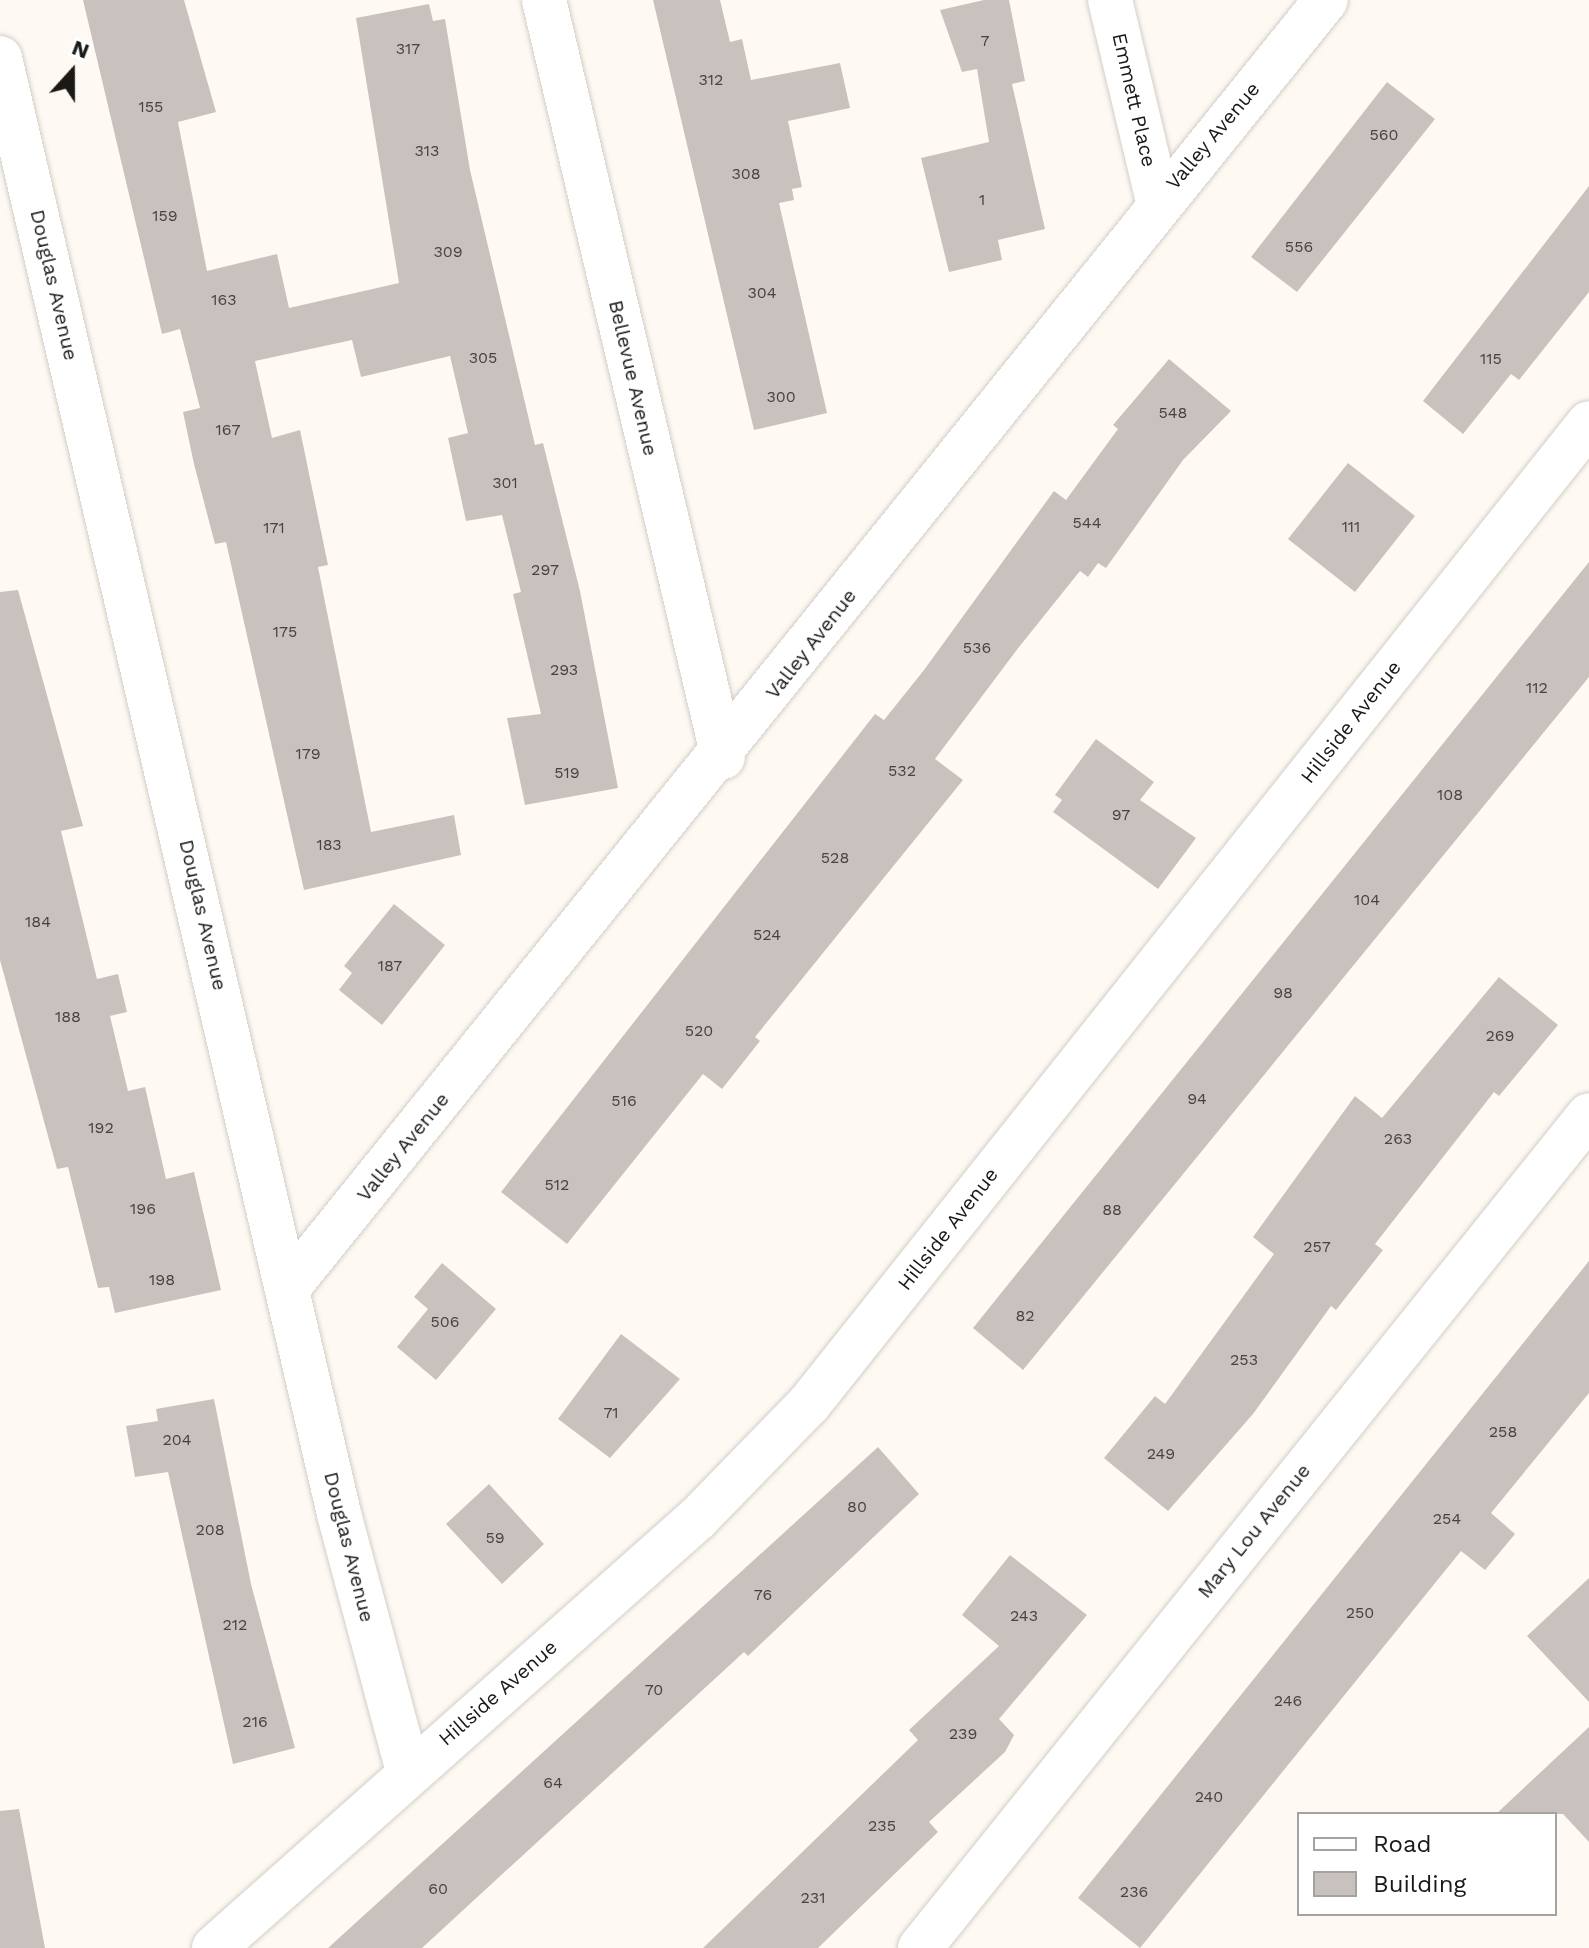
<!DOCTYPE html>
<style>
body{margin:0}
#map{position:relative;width:1589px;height:1948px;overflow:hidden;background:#fefaf3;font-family:"Work Sans",sans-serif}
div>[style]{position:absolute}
.building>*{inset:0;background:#c9c1be}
.roads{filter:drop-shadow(0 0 2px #d2cec7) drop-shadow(0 0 2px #d2cec7)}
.street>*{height:44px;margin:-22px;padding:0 22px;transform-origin:22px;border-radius:22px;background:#fff}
span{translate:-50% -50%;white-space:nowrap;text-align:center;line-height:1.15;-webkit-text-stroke:6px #fff;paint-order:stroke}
.number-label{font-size:16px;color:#464340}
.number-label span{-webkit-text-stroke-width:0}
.street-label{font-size:20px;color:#1a1916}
.legend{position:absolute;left:1297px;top:1812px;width:260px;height:104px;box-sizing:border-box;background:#fff;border:2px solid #a3a3a2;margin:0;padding:10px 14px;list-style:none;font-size:24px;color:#1a1916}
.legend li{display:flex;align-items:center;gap:16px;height:40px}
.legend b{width:40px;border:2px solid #a3a3a2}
.north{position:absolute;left:32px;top:32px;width:80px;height:80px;-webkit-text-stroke:6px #fff;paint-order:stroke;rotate:21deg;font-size:22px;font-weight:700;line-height:32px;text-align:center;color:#1a1916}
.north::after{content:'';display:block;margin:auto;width:28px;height:36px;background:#1a1916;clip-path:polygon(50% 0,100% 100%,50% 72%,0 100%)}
</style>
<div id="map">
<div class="building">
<i style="clip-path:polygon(83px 0,184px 0,216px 112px,178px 122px,207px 271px,277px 254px,289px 308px,399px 283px,356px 18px,429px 4px,433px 21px,445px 19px,470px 170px,535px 445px,543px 443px,580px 591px,618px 788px,525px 805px,507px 718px,541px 714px,513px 594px,521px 592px,502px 515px,466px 521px,448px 438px,468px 433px,450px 356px,361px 377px,352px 340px,255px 361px,272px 438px,300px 430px,328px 565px,318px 567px,371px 832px,454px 815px,461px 855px,304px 890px,226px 542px,215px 544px,194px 464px,183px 412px,200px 408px,180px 329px,162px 334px)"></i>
<i style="clip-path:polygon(653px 0,720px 0,730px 42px,742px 39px,751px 80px,840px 63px,850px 108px,788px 121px,802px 187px,792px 189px,794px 200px,779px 203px,827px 413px,754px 430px)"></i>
<i style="clip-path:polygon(984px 0,1009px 0,1025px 81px,1012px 84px,1045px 229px,998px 240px,1002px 260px,949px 272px,921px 158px,989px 142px,977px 69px,962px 72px,940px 10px)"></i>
<i style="clip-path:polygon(1387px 82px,1435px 119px,1297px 292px,1251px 257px)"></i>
<i style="clip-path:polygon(1589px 186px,1589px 292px,1519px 380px,1511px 374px,1463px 434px,1423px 401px)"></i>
<i style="clip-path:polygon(1169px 359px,1231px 411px,1183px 460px,1106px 568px,1098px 563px,1088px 577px,1080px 571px,1019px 647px,935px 759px,963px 780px,755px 1037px,760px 1041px,722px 1089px,703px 1074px,567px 1244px,501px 1192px,875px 714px,884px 720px,924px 670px,1054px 491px,1066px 500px,1118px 429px,1113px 425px)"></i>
<i style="clip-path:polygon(1348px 463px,1415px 516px,1355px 592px,1288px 539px)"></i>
<i style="clip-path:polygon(1589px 562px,1589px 677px,1023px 1370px,973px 1328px)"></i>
<i style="clip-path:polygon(18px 590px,83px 826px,61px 831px,97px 979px,118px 974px,127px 1012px,110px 1016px,128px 1091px,145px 1087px,166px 1179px,194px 1172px,221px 1290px,115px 1313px,109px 1287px,98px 1288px,68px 1167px,57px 1169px,0 960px,0 592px)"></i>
<i style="clip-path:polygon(1096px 739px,1154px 782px,1140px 800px,1196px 838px,1158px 889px,1053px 812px,1062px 800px,1055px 795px)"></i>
<i style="clip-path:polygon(394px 904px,445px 945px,382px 1025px,339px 990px,352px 973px,344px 966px)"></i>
<i style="clip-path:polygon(1499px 977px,1558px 1025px,1499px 1096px,1494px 1092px,1375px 1244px,1383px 1250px,1336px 1310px,1331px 1306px,1253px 1414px,1168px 1511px,1104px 1458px,1155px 1396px,1165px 1404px,1274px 1254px,1253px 1237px,1355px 1096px,1382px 1118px)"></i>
<i style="clip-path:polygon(1589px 1261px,1589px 1393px,1491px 1513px,1515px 1534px,1485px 1570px,1461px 1551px,1140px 1948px,1078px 1898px)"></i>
<i style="clip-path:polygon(442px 1263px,496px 1309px,436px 1380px,397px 1347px,428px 1309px,414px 1297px)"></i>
<i style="clip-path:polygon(621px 1334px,680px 1379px,610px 1458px,558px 1419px)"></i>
<i style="clip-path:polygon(214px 1399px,251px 1584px,295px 1748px,233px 1764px,168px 1472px,135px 1477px,126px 1426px,158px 1421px,156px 1409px)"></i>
<i style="clip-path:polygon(878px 1447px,919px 1494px,748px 1656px,744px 1652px,422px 1948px,328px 1948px)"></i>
<i style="clip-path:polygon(489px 1484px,544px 1544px,502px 1584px,446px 1524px)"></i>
<i style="clip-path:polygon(1010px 1555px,1087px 1615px,999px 1719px,1014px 1735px,1005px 1752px,929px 1822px,938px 1832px,818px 1948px,703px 1948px,918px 1740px,909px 1730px,999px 1646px,962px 1615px)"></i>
<i style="clip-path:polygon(1589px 1578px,1589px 1702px,1527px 1636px)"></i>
<i style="clip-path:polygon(1589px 1727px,1589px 1842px,1563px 1814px,1496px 1814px)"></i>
<i style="clip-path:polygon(19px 1809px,45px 1948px,0 1948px,0 1811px)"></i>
</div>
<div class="roads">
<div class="street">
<i style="left:544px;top:0;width:778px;rotate:76.7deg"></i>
<i style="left:1110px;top:0;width:207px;rotate:76.6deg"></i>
<i style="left:0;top:58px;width:1495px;rotate:76.89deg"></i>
<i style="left:339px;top:1514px;width:267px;rotate:75deg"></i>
<i style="left:291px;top:1284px;width:1649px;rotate:-51.13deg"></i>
<i style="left:214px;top:1948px;width:647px;rotate:-41.62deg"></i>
<i style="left:698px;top:1518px;width:159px;rotate:-45.8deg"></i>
<i style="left:809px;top:1404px;width:1253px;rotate:-51.51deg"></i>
<i style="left:920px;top:1948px;width:1068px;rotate:-51.23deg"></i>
</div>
</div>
<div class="number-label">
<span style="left:985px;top:41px">7</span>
<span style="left:408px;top:49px">317</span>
<span style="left:711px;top:80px">312</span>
<span style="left:151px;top:107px">155</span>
<span style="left:1384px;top:135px">560</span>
<span style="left:427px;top:151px">313</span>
<span style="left:746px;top:174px">308</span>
<span style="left:982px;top:200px">1</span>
<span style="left:165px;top:216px">159</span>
<span style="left:1299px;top:247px">556</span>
<span style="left:448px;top:252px">309</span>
<span style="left:762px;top:293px">304</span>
<span style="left:224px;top:300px">163</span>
<span style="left:483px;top:358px">305</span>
<span style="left:1491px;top:359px">115</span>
<span style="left:781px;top:397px">300</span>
<span style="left:1173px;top:413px">548</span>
<span style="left:228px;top:430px">167</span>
<span style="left:505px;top:483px">301</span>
<span style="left:1087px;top:523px">544</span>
<span style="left:1351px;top:527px">111</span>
<span style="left:274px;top:528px">171</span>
<span style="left:545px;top:570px">297</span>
<span style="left:285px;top:632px">175</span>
<span style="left:977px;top:648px">536</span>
<span style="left:564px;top:670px">293</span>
<span style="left:1537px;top:688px">112</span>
<span style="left:308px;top:754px">179</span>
<span style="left:902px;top:771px">532</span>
<span style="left:567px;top:773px">519</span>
<span style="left:1450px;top:795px">108</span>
<span style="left:1121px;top:815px">97</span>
<span style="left:329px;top:845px">183</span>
<span style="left:835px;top:858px">528</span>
<span style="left:1367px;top:900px">104</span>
<span style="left:38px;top:922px">184</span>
<span style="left:767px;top:935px">524</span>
<span style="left:390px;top:966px">187</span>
<span style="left:1283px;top:993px">98</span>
<span style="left:68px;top:1017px">188</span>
<span style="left:699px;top:1031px">520</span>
<span style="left:1500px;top:1036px">269</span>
<span style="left:1197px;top:1099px">94</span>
<span style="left:624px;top:1101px">516</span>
<span style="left:101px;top:1128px">192</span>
<span style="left:1398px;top:1139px">263</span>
<span style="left:557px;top:1185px">512</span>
<span style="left:143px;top:1209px">196</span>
<span style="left:1112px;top:1210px">88</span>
<span style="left:1317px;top:1247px">257</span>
<span style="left:162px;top:1280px">198</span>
<span style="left:1025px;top:1316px">82</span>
<span style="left:445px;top:1322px">506</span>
<span style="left:1244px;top:1360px">253</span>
<span style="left:611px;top:1413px">71</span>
<span style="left:1503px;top:1432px">258</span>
<span style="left:177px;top:1440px">204</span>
<span style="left:1161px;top:1454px">249</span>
<span style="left:857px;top:1507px">80</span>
<span style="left:1447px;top:1519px">254</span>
<span style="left:210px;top:1530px">208</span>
<span style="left:495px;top:1538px">59</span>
<span style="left:763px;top:1595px">76</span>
<span style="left:1360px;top:1613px">250</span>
<span style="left:1024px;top:1616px">243</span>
<span style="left:235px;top:1625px">212</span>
<span style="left:654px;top:1690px">70</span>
<span style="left:1288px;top:1701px">246</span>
<span style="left:255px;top:1722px">216</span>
<span style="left:963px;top:1734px">239</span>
<span style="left:553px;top:1783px">64</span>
<span style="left:1209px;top:1797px">240</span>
<span style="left:882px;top:1826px">235</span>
<span style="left:438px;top:1889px">60</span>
<span style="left:1134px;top:1892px">236</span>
<span style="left:813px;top:1898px">231</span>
</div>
<div class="street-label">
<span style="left:1134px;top:100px;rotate:77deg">Emmett Place</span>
<span style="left:1213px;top:136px;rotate:-50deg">Valley Avenue</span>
<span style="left:54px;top:285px;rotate:77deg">Douglas Avenue</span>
<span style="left:633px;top:378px;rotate:77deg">Bellevue Avenue</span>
<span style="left:811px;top:644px;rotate:-52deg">Valley Avenue</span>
<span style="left:1351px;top:722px;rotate:-52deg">Hillside Avenue</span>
<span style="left:203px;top:915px;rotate:77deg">Douglas Avenue</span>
<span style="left:403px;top:1147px;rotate:-51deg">Valley Avenue</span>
<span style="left:948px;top:1229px;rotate:-52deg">Hillside Avenue</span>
<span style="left:1254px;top:1531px;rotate:-51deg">Mary Lou Avenue</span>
<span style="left:349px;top:1547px;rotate:76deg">Douglas Avenue</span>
<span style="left:498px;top:1693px;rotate:-41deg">Hillside Avenue</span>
</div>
<ul class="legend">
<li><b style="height:10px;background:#fff"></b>Road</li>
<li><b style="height:22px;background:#c9c1be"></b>Building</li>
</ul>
<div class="north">N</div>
</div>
